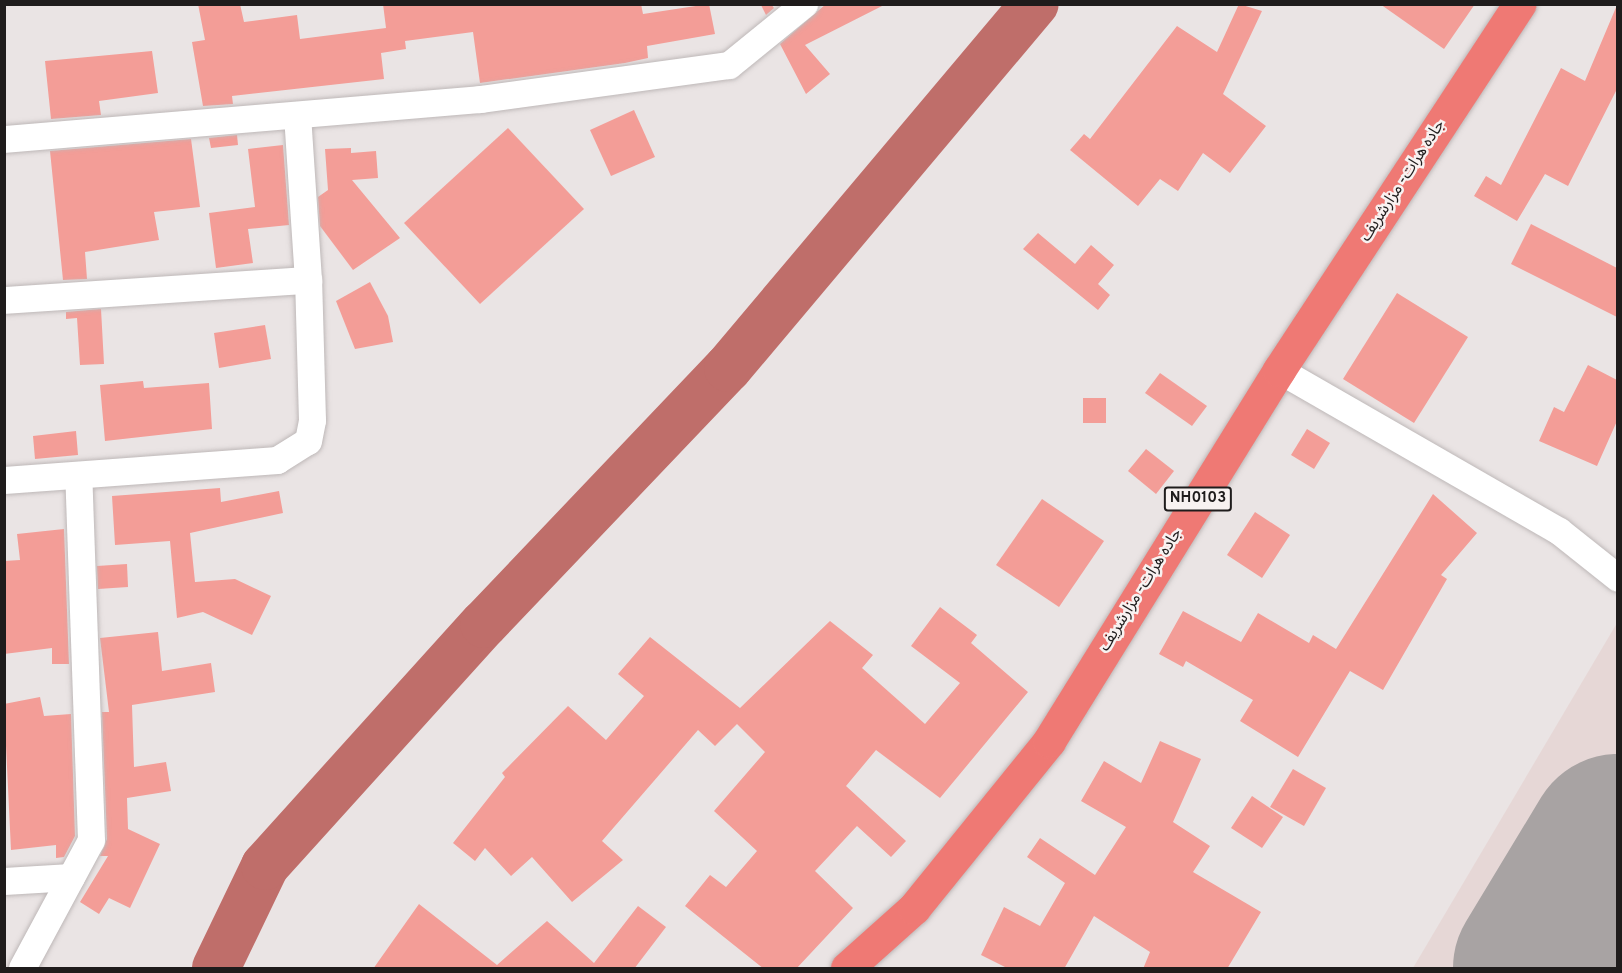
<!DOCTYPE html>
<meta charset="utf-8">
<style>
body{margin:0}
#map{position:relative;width:1622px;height:973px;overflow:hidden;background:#eae4e4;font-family:Overpass,"Noto Sans Arabic",sans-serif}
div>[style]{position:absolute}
.built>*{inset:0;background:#e6d7d6}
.river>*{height:48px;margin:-24px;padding:0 24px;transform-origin:24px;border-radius:24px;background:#bf6e6a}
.runway>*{height:180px;margin:-90px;padding:0 90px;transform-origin:90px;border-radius:90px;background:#a8a3a3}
.building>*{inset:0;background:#f39d97}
.roads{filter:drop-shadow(0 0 2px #beb8b8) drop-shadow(0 0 2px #beb8b8)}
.minor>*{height:27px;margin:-13.5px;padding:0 13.5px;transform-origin:13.5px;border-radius:13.5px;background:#fff}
.highway>*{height:33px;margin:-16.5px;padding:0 16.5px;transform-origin:16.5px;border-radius:16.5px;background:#ef7974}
span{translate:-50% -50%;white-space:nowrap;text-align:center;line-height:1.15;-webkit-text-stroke:5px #f8f2f1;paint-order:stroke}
.shield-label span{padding:2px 4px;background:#f8f2f1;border:2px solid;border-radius:4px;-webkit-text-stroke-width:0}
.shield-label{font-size:15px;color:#1f1c1c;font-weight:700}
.street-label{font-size:16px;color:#1f1c1c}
.frame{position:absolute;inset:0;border:6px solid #1f1c1c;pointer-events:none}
</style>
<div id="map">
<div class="built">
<i style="clip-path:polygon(1617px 623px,1617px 968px,1413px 968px)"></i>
</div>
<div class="river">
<i style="left:216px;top:968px;width:113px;rotate:-64.3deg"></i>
<i style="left:265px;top:866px;width:326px;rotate:-47.9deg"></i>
<i style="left:484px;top:624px;width:354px;rotate:-46.4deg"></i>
<i style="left:728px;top:368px;width:476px;rotate:-49.9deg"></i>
</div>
<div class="runway">
<i style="left:1543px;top:968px;width:145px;rotate:-58.8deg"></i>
</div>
<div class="building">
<i style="clip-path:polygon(198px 4px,240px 4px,244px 22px,297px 15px,300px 39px,386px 28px,383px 4px,641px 4px,643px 14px,709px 4px,715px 34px,647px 46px,648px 58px,625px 63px,480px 83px,473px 32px,405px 41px,406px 49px,381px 53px,384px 79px,232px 96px,233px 104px,203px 106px,192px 42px,205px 40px)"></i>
<i style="clip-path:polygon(771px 4px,774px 8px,766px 15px,761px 5px)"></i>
<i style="clip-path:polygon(826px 4px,886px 4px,805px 45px,830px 74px,806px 94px,780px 44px)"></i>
<i style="clip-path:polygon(1239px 4px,1262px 11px,1223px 94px,1266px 126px,1230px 173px,1203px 153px,1178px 191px,1160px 179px,1138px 206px,1070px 150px,1084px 134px,1090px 139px,1177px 26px,1217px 52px)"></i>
<i style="clip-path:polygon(1380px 4px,1475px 4px,1444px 49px)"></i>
<i style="clip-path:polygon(1617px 5px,1617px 89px,1568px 186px,1545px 174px,1517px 221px,1474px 196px,1486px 176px,1501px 185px,1561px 68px,1585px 81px)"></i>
<i style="clip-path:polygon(152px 51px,158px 93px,99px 101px,101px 115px,51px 119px,45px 61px)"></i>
<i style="clip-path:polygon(634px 110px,655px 157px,611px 176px,590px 130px)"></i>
<i style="clip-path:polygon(508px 128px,584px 209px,480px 304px,404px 223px)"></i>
<i style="clip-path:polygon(237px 135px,238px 145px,211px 148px,209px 138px)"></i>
<i style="clip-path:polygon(191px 139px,200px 207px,154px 212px,159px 240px,85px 252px,87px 279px,63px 280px,50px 151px)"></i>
<i style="clip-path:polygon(283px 145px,289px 225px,248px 229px,253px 263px,216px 268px,209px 213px,255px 207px,248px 149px)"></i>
<i style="clip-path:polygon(351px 148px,351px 153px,376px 151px,378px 178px,352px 180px,400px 238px,353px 270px,320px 226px,318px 197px,328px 190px,325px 149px)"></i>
<i style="clip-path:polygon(1531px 224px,1617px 268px,1617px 317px,1511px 264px)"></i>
<i style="clip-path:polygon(1038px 233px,1075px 264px,1091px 245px,1114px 265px,1098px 284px,1110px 295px,1098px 310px,1023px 249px)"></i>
<i style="clip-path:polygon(370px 282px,388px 316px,393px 342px,355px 349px,336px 301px)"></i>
<i style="clip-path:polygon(1397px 293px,1468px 337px,1414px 423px,1343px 379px)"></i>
<i style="clip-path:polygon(101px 309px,104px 364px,80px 365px,77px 318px,66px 319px,66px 312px)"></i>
<i style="clip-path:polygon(265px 325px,271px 359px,219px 368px,214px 333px)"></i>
<i style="clip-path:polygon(1588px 365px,1617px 380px,1617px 421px,1597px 466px,1539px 441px,1554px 407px,1564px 412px)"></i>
<i style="clip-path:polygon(1160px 373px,1207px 406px,1192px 426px,1145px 393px)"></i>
<i style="clip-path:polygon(143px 381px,144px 388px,209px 383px,212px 429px,105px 441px,100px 385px)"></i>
<i style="clip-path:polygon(1083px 398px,1106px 398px,1106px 423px,1083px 423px)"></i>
<i style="clip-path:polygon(1307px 429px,1330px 443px,1314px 469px,1291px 455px)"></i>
<i style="clip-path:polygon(76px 431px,78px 455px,35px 459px,33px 436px)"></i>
<i style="clip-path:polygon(1146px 449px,1174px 471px,1156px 494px,1128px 471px)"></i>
<i style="clip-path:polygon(220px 488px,221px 502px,279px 491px,283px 513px,190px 533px,195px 582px,235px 579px,271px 596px,252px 635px,203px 612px,177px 618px,170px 541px,115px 545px,112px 496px)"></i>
<i style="clip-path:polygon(1433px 494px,1477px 533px,1441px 575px,1447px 579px,1383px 690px,1350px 671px,1298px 757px,1240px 721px,1253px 700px,1186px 661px,1183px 667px,1159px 654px,1183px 611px,1241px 642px,1258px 613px,1309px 643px,1313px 635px,1336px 649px)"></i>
<i style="clip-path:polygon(1042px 499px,1104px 541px,1059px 607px,996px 565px)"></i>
<i style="clip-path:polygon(1255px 512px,1290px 535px,1262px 578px,1227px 555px)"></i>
<i style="clip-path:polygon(64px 529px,69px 664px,52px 664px,52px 648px,4px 654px,4px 561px,20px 560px,17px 534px)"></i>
<i style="clip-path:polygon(127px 564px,128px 587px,98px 589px,97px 566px)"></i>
<i style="clip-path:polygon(940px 607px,977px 635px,971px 643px,1028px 692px,940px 798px,876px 750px,846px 786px,906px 841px,891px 857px,857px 826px,815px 871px,853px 908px,796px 969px,764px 969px,685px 906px,710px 875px,726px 887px,757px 851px,714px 811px,765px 752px,737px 724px,715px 746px,698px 730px,602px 841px,623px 860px,572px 902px,532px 857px,511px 876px,485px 848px,475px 861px,453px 843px,505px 777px,502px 773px,568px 706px,606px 740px,644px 696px,618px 674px,650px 637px,740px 708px,830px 621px,873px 655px,862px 668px,925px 724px,960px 683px,911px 646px)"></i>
<i style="clip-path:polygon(158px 632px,162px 671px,211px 663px,215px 692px,132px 705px,134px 767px,166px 762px,171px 791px,127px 798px,128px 829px,160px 844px,130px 908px,109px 898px,99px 914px,80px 902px,108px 856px,100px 856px,107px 839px,102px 712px,109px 712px,100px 638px)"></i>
<i style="clip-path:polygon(40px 697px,44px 716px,71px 714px,75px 836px,64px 857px,56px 858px,56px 845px,11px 850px,4px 704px)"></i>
<i style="clip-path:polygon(1160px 741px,1201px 759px,1173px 822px,1210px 846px,1193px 872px,1261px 912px,1227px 969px,1143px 969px,1150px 952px,1094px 916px,1064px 969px,1009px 969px,981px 955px,1004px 907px,1040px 926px,1065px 883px,1027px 857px,1040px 838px,1095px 875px,1126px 827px,1081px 801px,1104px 761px,1141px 783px)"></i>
<i style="clip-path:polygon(1293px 769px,1326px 788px,1304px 826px,1270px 807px)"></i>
<i style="clip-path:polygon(1252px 796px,1283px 817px,1262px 848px,1231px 828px)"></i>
<i style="clip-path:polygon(419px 904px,497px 965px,547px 921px,594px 963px,638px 906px,666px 927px,634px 969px,373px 969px)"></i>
</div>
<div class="roads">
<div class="minor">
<i style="left:4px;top:139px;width:478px;rotate:-4.8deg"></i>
<i style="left:480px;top:99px;width:251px;rotate:-7.8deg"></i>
<i style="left:729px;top:65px;width:97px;rotate:-39.1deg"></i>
<i style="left:4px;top:300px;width:305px;rotate:-3.8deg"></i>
<i style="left:1279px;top:370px;width:323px;rotate:29.9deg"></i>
<i style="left:1559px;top:531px;width:75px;rotate:38.5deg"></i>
<i style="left:4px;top:480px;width:274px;rotate:-4.2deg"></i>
<i style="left:277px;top:460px;width:36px;rotate:-32deg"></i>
<i style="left:308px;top:441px;width:21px;rotate:-79deg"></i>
<i style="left:312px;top:420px;width:140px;rotate:-91.6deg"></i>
<i style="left:308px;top:280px;width:164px;rotate:-93.8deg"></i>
<i style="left:4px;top:881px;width:67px;rotate:-3.4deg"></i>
<i style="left:22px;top:968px;width:145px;rotate:-61.7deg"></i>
<i style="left:91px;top:840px;width:365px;rotate:-92deg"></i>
</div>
<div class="highway">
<i style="left:847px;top:968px;width:90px;rotate:-41.8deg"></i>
<i style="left:914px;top:908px;width:215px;rotate:-51deg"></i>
<i style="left:1049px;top:741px;width:437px;rotate:-58.2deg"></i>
<i style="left:1279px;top:370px;width:438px;rotate:-56.7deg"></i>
</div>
</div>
<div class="shield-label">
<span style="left:1198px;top:499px">NH0103</span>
</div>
<div class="street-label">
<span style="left:1403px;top:181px;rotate:-57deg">جاده هرات- مزارشریف</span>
<span style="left:1141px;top:590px;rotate:-58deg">جاده هرات- مزارشریف</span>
</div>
<div class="frame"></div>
</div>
